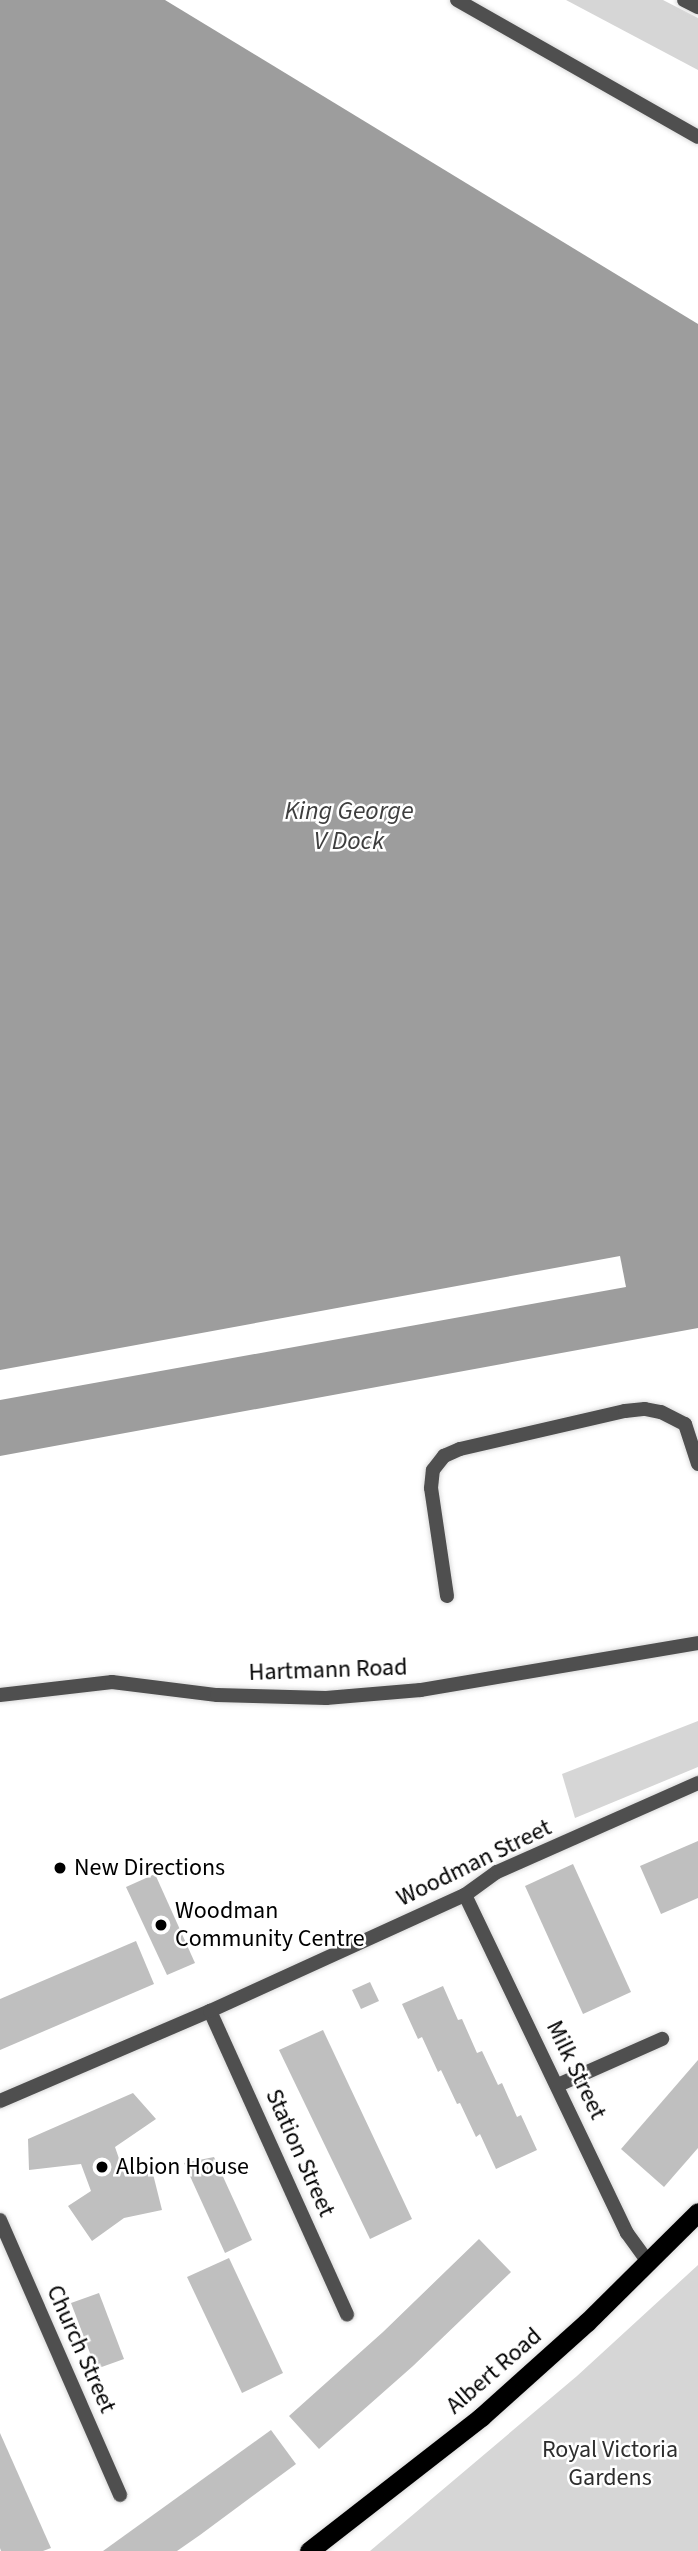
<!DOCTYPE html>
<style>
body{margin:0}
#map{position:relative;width:698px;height:2551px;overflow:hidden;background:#fff;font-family:"Source Sans 3",sans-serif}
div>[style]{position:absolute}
.green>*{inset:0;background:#d6d6d6}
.water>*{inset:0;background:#9d9d9d}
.pier>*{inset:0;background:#fff}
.building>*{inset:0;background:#bfbfbf}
.roads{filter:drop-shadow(0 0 2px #dbdbdb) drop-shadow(0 0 2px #dbdbdb)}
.service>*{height:14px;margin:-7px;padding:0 7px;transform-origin:7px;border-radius:7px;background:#4f4f4f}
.minor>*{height:14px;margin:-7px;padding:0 7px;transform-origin:7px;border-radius:7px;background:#4f4f4f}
.trunk>*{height:19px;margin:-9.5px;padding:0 9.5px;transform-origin:9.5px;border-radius:9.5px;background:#000}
.dots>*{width:19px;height:19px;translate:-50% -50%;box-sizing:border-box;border:4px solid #fff;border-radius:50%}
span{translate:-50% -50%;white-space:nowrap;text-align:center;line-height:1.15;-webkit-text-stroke:5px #fff;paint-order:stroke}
.street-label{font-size:24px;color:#000}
.poi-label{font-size:24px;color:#000}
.left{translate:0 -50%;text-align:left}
.park-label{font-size:24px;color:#2d2d2d}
.water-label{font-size:26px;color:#3e3e3e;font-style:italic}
</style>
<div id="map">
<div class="green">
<i style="clip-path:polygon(566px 0,663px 0,698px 18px,698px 70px)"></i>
<i style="clip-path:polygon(698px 1721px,698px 1767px,575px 1818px,562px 1774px)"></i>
<i style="clip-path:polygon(698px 2265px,698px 2551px,370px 2551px,577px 2376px)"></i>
</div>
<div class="water">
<i style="clip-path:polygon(0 0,165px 0,698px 324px,698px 1328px,0 1456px)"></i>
</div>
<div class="pier">
<i style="clip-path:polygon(620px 1256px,626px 1287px,0 1400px,0 1370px)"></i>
</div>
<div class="building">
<i style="clip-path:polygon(698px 1841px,698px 1898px,661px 1914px,640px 1866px)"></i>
<i style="clip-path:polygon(573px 1864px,631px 1992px,583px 2014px,525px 1886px)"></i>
<i style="clip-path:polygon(155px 1874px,195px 1963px,167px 1975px,126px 1887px)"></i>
<i style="clip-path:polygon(136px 1941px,154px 1984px,0 2050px,0 1999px)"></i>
<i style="clip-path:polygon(370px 1982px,379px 2001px,361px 2009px,352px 1990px)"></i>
<i style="clip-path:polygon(443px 1986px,458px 2020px,462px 2019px,477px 2053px,482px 2051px,498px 2085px,502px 2083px,517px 2117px,521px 2115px,537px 2150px,496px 2169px,480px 2134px,476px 2137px,460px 2103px,457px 2104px,441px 2070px,438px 2072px,422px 2037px,418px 2039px,402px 2004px)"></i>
<i style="clip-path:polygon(323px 2030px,412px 2219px,370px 2239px,279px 2050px)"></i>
<i style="clip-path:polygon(698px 2060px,698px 2148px,664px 2187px,621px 2149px)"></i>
<i style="clip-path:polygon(133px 2093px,156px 2119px,115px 2147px,125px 2176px,152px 2170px,162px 2210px,124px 2218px,92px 2241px,68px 2206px,91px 2191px,81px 2164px,29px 2170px,28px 2139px)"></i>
<i style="clip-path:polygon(214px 2157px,252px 2240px,225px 2253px,184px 2163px)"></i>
<i style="clip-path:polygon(479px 2239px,511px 2272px,413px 2366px,319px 2449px,289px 2416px,383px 2332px)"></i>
<i style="clip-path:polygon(229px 2258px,283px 2373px,242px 2393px,187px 2277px)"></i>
<i style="clip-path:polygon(99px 2293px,124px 2359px,96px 2369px,71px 2303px)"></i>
<i style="clip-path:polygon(271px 2430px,296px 2464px,200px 2535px,177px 2551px,103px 2551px)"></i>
<i style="clip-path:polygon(0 2433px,51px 2548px,43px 2551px,1px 2551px,0 2548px)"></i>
</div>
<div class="roads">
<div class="service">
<i style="left:457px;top:0;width:277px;rotate:29.6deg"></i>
<i style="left:684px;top:0;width:16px;rotate:27deg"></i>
<i style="left:447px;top:1596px;width:109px;rotate:-98.4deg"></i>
<i style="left:431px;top:1488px;width:18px;rotate:-84deg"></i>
<i style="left:433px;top:1470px;width:18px;rotate:-52deg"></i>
<i style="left:444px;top:1456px;width:17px;rotate:-24deg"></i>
<i style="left:460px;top:1449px;width:169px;rotate:-13deg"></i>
<i style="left:625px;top:1411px;width:20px;rotate:-6deg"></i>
<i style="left:645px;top:1409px;width:16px;rotate:11deg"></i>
<i style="left:661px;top:1412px;width:27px;rotate:27deg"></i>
<i style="left:685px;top:1424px;width:42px;rotate:72deg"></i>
<i style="left:0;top:1695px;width:113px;rotate:-6.6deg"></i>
<i style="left:112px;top:1682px;width:106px;rotate:7.1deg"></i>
<i style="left:217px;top:1695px;width:109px;rotate:1.6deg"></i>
<i style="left:326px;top:1698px;width:95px;rotate:-4.8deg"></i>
<i style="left:421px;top:1690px;width:281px;rotate:-9.6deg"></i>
<i style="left:558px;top:2085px;width:114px;rotate:-23.9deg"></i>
</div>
<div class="minor">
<i style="left:465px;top:1895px;width:375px;rotate:64.4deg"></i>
<i style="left:627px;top:2233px;width:36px;rotate:54deg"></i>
<i style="left:210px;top:2011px;width:333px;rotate:65.7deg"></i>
<i style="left:0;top:2101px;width:228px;rotate:-23.2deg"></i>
<i style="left:210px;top:2011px;width:280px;rotate:-24.5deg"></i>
<i style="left:465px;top:1895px;width:39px;rotate:-36deg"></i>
<i style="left:497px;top:1872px;width:220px;rotate:-23.9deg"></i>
<i style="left:0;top:2220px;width:300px;rotate:66.4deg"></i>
</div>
<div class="trunk">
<i style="left:309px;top:2551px;width:218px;rotate:-37.9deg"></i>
<i style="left:481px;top:2417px;width:142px;rotate:-41.9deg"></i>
<i style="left:587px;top:2322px;width:156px;rotate:-44.7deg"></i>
</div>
</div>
<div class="dots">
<i style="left:60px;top:1868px;background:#000"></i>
<i style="left:161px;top:1925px;background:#000"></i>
<i style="left:102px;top:2167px;background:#000"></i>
</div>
<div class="street-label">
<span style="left:328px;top:1670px;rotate:-2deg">Hartmann Road</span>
<span style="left:474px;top:1863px;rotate:-26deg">Woodman Street</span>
<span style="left:576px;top:2070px;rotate:64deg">Milk Street</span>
<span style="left:300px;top:2153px;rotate:66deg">Station Street</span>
<span style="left:81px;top:2349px;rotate:66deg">Church Street</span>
<span style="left:494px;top:2371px;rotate:-41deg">Albert Road</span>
</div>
<div class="poi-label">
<span class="left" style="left:74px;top:1868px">New Directions</span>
<span class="left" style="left:175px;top:1925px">Woodman<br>Community Centre</span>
<span class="left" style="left:116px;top:2167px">Albion House</span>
</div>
<div class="park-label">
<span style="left:610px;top:2464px">Royal Victoria<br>Gardens</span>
</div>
<div class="water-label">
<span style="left:349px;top:826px">King George<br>V Dock</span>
</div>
</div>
